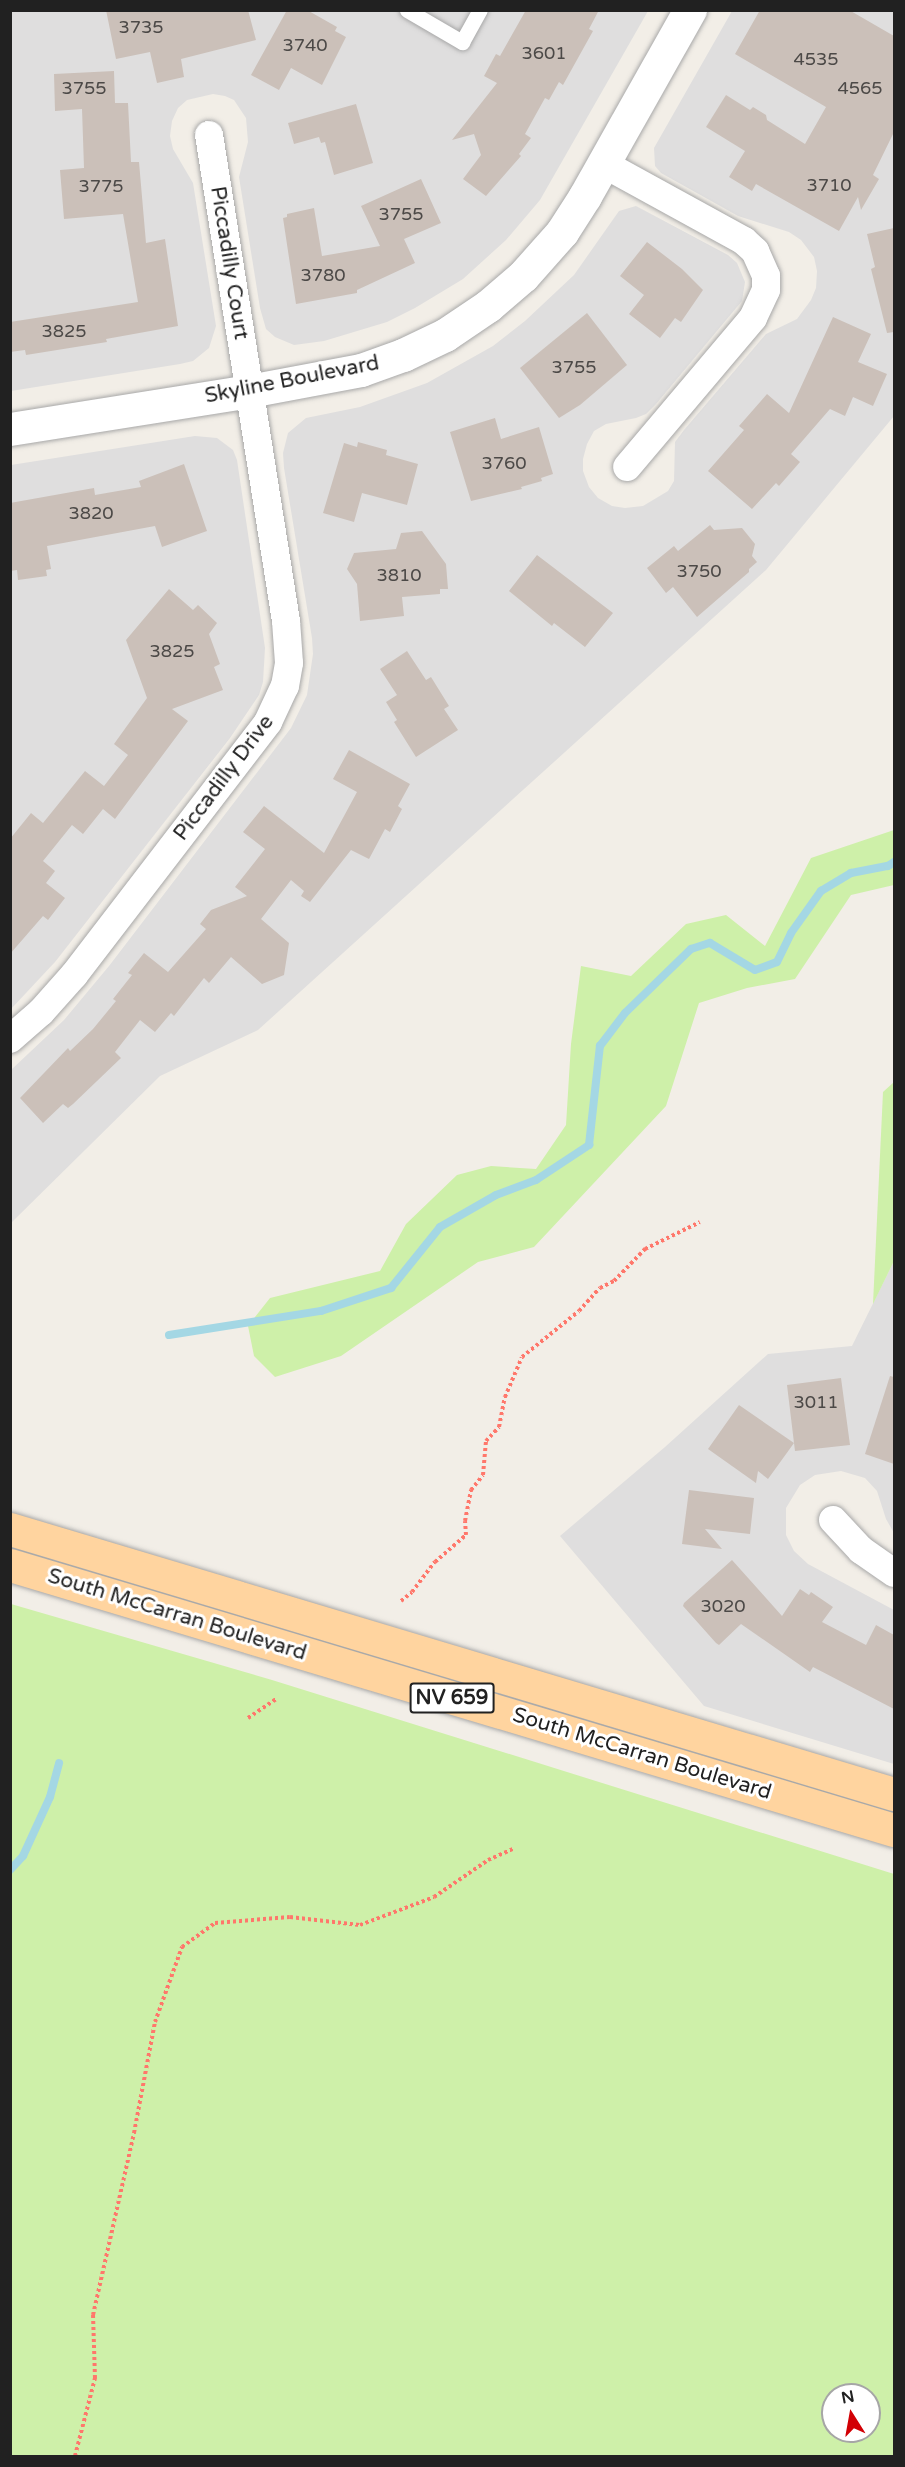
<!DOCTYPE html>
<style>
body{margin:0}
#map{position:relative;width:905px;height:2467px;overflow:hidden;background:#f2eee7;font-family:"Varela Round",sans-serif}
div>[style]{position:absolute}
.residential>*{inset:0;background:#dfdede}
.grass>*{inset:0;background:#cef0a9}
.stream>*{height:8px;margin:-4px;padding:0 4px;transform-origin:4px;border-radius:4px;background:#a4d7e4}
.building>*{inset:0;background:#cbc0b9}
.path>*{height:4px;margin-top:-2px;transform-origin:0;background:repeating-linear-gradient(90deg,#ff776b 0 3px,transparent 0 6px)}
.roads{filter:drop-shadow(0 0 2px #a8a8a8) drop-shadow(0 0 2px #a8a8a8)}
.service>*{height:15px;margin:-7.5px;padding:0 7.5px;transform-origin:7.5px;border-radius:7.5px;background:#fff}
.minor>*{height:28px;margin:-14px;padding:0 14px;transform-origin:14px;border-radius:14px;background:#fff}
.tertiary>*{height:33px;margin:-16.5px;padding:0 16.5px;transform-origin:16.5px;border-radius:16.5px;background:#fff}
.primary>*{height:33px;margin:-16.5px;padding:0 16.5px;transform-origin:16.5px;border-radius:16.5px;background:#ffd49f}
span{translate:-50% -50%;white-space:nowrap;text-align:center;line-height:1.15;-webkit-text-stroke:6px #fff;paint-order:stroke}
.number-label{font-size:18px;color:#4c4947}
.number-label span{-webkit-text-stroke-width:0}
.shield-label span{padding:2px 4px;background:#fff;border:2px solid;border-radius:4px;-webkit-text-stroke-width:0}
.shield-label{font-size:20px;color:#212121;font-weight:700}
.street-label{font-size:21px;color:#212121}
.frame{position:absolute;inset:0;border:12px solid #212121;pointer-events:none}
.north{position:absolute;left:821px;top:2383px;width:60px;height:60px;box-sizing:border-box;background:#fff;border:2px solid #a6a6a6;border-radius:50%;rotate:349deg;font-size:16px;font-weight:700;line-height:24px;text-align:center;color:#212121}
.north::after{content:'';display:block;margin:auto;width:21px;height:27px;background:#d20005;clip-path:polygon(50% 0,100% 100%,50% 72%,0 100%)}
</style>
<div id="map">
<div class="residential">
<i style="clip-path:polygon(11px 11px,648px 11px,540px 200px,506px 240px,463px 279px,415px 308px,387px 322px,324px 341px,294px 345px,275px 337px,266px 329px,260px 308px,239px 177px,248px 142px,246px 118px,234px 100px,225px 96px,213px 94px,187px 100px,178px 108px,172px 121px,170px 136px,173px 149px,193px 183px,216px 326px,209px 348px,193px 361px,180px 364px,11px 391px)"></i>
<i style="clip-path:polygon(732px 11px,894px 11px,894px 416px,766px 570px,258px 1030px,160px 1076px,11px 1223px,11px 1070px,64px 1020px,109px 966px,291px 728px,307px 695px,313px 654px,312px 638px,284px 468px,283px 453px,288px 433px,306px 418px,360px 407px,427px 383px,493px 346px,525px 321px,574px 275px,619px 211px,636px 206px,728px 255px,737px 263px,745px 282px,742px 301px,656px 404px,646px 414px,636px 418px,606px 424px,594px 431px,587px 444px,583px 459px,583px 471px,589px 487px,598px 498px,612px 506px,625px 508px,643px 506px,668px 491px,674px 481px,675px 442px,684px 430px,766px 334px,797px 319px,811px 300px,816px 288px,817px 271px,814px 257px,801px 240px,789px 232px,738px 216px,661px 173px,655px 166px,654px 148px)"></i>
<i style="clip-path:polygon(195px 436px,217px 438px,233px 450px,237px 460px,265px 648px,263px 682px,259px 695px,230px 738px,55px 962px,11px 1009px,11px 465px)"></i>
<i style="clip-path:polygon(894px 1261px,894px 1533px,886px 1519px,877px 1491px,865px 1478px,841px 1471px,815px 1475px,800px 1485px,786px 1508px,786px 1535px,794px 1551px,808px 1564px,894px 1610px,894px 1764px,704px 1706px,560px 1536px,665px 1447px,768px 1354px,852px 1346px)"></i>
</div>
<div class="grass">
<i style="clip-path:polygon(894px 830px,894px 885px,851px 895px,795px 979px,747px 988px,699px 1003px,666px 1106px,534px 1247px,478px 1262px,341px 1356px,275px 1377px,254px 1356px,248px 1326px,270px 1298px,380px 1271px,406px 1224px,457px 1175px,491px 1166px,536px 1169px,566px 1125px,571px 1044px,581px 966px,631px 976px,686px 924px,726px 915px,765px 946px,811px 858px)"></i>
<i style="clip-path:polygon(894px 1082px,894px 1261px,873px 1304px,883px 1092px)"></i>
<i style="clip-path:polygon(evenodd,11px 1604px,272px 1680px,894px 1874px,894px 2456px,11px 2456px,11px 1604px,833px 2395px,869px 2395px,869px 2431px,833px 2431px,833px 2395px)"></i>
</div>
<div class="stream">
<i style="left:169px;top:1335px;width:154px;rotate:-9deg"></i>
<i style="left:321px;top:1311px;width:74px;rotate:-18.2deg"></i>
<i style="left:391px;top:1288px;width:78px;rotate:-51.2deg"></i>
<i style="left:440px;top:1227px;width:64px;rotate:-29.7deg"></i>
<i style="left:496px;top:1195px;width:43px;rotate:-20.6deg"></i>
<i style="left:536px;top:1180px;width:64px;rotate:-33.4deg"></i>
<i style="left:589px;top:1145px;width:100px;rotate:-83.7deg"></i>
<i style="left:600px;top:1046px;width:41px;rotate:-52.9deg"></i>
<i style="left:625px;top:1013px;width:92px;rotate:-44.1deg"></i>
<i style="left:691px;top:949px;width:20px;rotate:-18deg"></i>
<i style="left:710px;top:943px;width:52px;rotate:31deg"></i>
<i style="left:755px;top:970px;width:23px;rotate:-20deg"></i>
<i style="left:777px;top:962px;width:32px;rotate:-64deg"></i>
<i style="left:791px;top:933px;width:52px;rotate:-54.5deg"></i>
<i style="left:821px;top:891px;width:35px;rotate:-31deg"></i>
<i style="left:851px;top:873px;width:38px;rotate:-11deg"></i>
<i style="left:888px;top:866px;width:7px;rotate:-34deg"></i>
<i style="left:10px;top:1870px;width:19px;rotate:-47deg"></i>
<i style="left:23px;top:1856px;width:65px;rotate:-65.4deg"></i>
<i style="left:50px;top:1797px;width:35px;rotate:-75deg"></i>
</div>
<div class="building">
<i style="clip-path:polygon(106px 10px,248px 10px,256px 40px,181px 59px,184px 77px,157px 83px,150px 52px,116px 59px)"></i>
<i style="clip-path:polygon(287px 10px,307px 10px,337px 27px,335px 31px,346px 37px,322px 85px,291px 68px,279px 90px,251px 75px)"></i>
<i style="clip-path:polygon(526px 10px,599px 10px,589px 29px,593px 31px,563px 85px,559px 82px,549px 100px,545px 98px,525px 134px,531px 138px,519px 154px,521px 156px,486px 196px,463px 179px,481px 155px,474px 134px,452px 140px,497px 83px,484px 76px,496px 54px,500px 56px)"></i>
<i style="clip-path:polygon(760px 10px,849px 10px,894px 36px,894px 132px,873px 175px,879px 179px,861px 210px,858px 197px,839px 231px,756px 184px,752px 191px,729px 177px,745px 151px,706px 127px,726px 95px,750px 110px,753px 107px,766px 115px,767px 120px,805px 144px,826px 107px,735px 54px)"></i>
<i style="clip-path:polygon(114px 71px,115px 103px,128px 103px,131px 162px,139px 162px,146px 243px,165px 239px,178px 326px,106px 339px,107px 342px,26px 355px,25px 350px,10px 352px,10px 322px,138px 302px,123px 214px,64px 219px,60px 170px,84px 168px,82px 109px,55px 111px,54px 74px)"></i>
<i style="clip-path:polygon(356px 104px,373px 163px,334px 175px,325px 142px,321px 143px,319px 137px,294px 144px,288px 123px)"></i>
<i style="clip-path:polygon(421px 179px,441px 223px,404px 239px,415px 263px,357px 290px,357px 293px,296px 304px,283px 218px,287px 217px,287px 214px,314px 208px,322px 256px,380px 246px,361px 206px)"></i>
<i style="clip-path:polygon(894px 228px,894px 332px,887px 333px,871px 269px,875px 267px,867px 234px)"></i>
<i style="clip-path:polygon(647px 242px,682px 269px,703px 290px,681px 322px,675px 318px,660px 338px,629px 314px,644px 295px,620px 276px)"></i>
<i style="clip-path:polygon(587px 313px,627px 365px,580px 405px,559px 418px,520px 368px)"></i>
<i style="clip-path:polygon(833px 317px,871px 334px,858px 362px,887px 374px,873px 406px,853px 397px,845px 416px,830px 409px,791px 454px,800px 462px,779px 486px,776px 483px,752px 509px,708px 471px,744px 430px,739px 426px,767px 394px,789px 413px)"></i>
<i style="clip-path:polygon(495px 418px,501px 439px,539px 427px,553px 474px,541px 478px,542px 481px,521px 487px,522px 489px,471px 501px,450px 432px)"></i>
<i style="clip-path:polygon(358px 442px,387px 450px,386px 455px,418px 464px,407px 505px,362px 493px,354px 522px,323px 513px,344px 443px,357px 447px)"></i>
<i style="clip-path:polygon(184px 464px,207px 531px,162px 547px,155px 526px,47px 546px,51px 569px,46px 570px,47px 576px,18px 580px,17px 570px,10px 571px,10px 503px,94px 488px,95px 495px,141px 487px,139px 481px)"></i>
<i style="clip-path:polygon(710px 525px,714px 530px,742px 528px,755px 544px,752px 556px,757px 562px,749px 569px,749px 572px,697px 617px,673px 587px,666px 593px,647px 568px,674px 546px,678px 551px)"></i>
<i style="clip-path:polygon(422px 531px,446px 564px,448px 589px,440px 589px,440px 594px,402px 597px,404px 616px,360px 621px,357px 584px,347px 569px,354px 553px,396px 549px,401px 533px)"></i>
<i style="clip-path:polygon(537px 555px,613px 613px,585px 647px,554px 623px,552px 626px,509px 591px)"></i>
<i style="clip-path:polygon(169px 589px,193px 610px,198px 605px,217px 623px,209px 634px,220px 664px,214px 667px,223px 690px,172px 709px,188px 721px,115px 819px,103px 809px,83px 834px,72px 825px,43px 861px,55px 871px,46px 883px,65px 898px,48px 920px,43px 916px,10px 954px,10px 839px,31px 813px,43px 823px,85px 771px,104px 786px,128px 755px,114px 744px,147px 698px,126px 640px)"></i>
<i style="clip-path:polygon(407px 651px,426px 680px,431px 677px,449px 706px,444px 709px,458px 730px,416px 757px,394px 722px,397px 720px,386px 702px,397px 695px,380px 669px)"></i>
<i style="clip-path:polygon(349px 750px,410px 784px,398px 806px,402px 809px,390px 832px,385px 829px,369px 859px,351px 850px,310px 902px,301px 896px,304px 891px,291px 880px,261px 919px,289px 943px,284px 975px,262px 984px,231px 957px,209px 983px,204px 978px,174px 1016px,171px 1013px,155px 1032px,140px 1020px,115px 1052px,121px 1058px,73px 1104px,68px 1108px,63px 1104px,43px 1123px,20px 1098px,68px 1048px,70px 1051px,93px 1029px,116px 1001px,113px 999px,132px 975px,128px 973px,144px 953px,168px 972px,206px 929px,200px 924px,211px 910px,247px 896px,235px 887px,265px 849px,243px 832px,264px 806px,324px 853px,357px 792px,333px 779px)"></i>
<i style="clip-path:polygon(890px 1376px,894px 1377px,894px 1464px,865px 1454px)"></i>
<i style="clip-path:polygon(841px 1378px,850px 1445px,795px 1451px,794px 1443px,768px 1479px,758px 1471px,756px 1483px,708px 1449px,739px 1405px,794px 1443px,787px 1385px)"></i>
<i style="clip-path:polygon(689px 1490px,754px 1498px,750px 1534px,705px 1529px,722px 1549px,682px 1544px)"></i>
<i style="clip-path:polygon(732px 1560px,782px 1616px,800px 1589px,809px 1595px,811px 1592px,833px 1607px,822px 1622px,866px 1645px,876px 1625px,894px 1635px,894px 1709px,813px 1667px,810px 1672px,741px 1624px,719px 1645px,716px 1643px,683px 1606px,684px 1603px)"></i>
</div>
<div class="path">
<i style="left:401px;top:1601px;width:14px;rotate:-39deg"></i>
<i style="left:412px;top:1592px;width:38px;rotate:-53deg"></i>
<i style="left:435px;top:1562px;width:41px;rotate:-41.1deg"></i>
<i style="left:466px;top:1535px;width:14px;rotate:-94deg"></i>
<i style="left:465px;top:1521px;width:32px;rotate:-79deg"></i>
<i style="left:471px;top:1490px;width:19px;rotate:-51deg"></i>
<i style="left:483px;top:1475px;width:34px;rotate:-85deg"></i>
<i style="left:486px;top:1441px;width:19px;rotate:-47deg"></i>
<i style="left:499px;top:1427px;width:31px;rotate:-79deg"></i>
<i style="left:505px;top:1397px;width:43px;rotate:-67deg"></i>
<i style="left:522px;top:1357px;width:73px;rotate:-38.9deg"></i>
<i style="left:579px;top:1311px;width:31px;rotate:-48deg"></i>
<i style="left:600px;top:1288px;width:16px;rotate:-27deg"></i>
<i style="left:614px;top:1281px;width:45px;rotate:-45.9deg"></i>
<i style="left:645px;top:1249px;width:61px;rotate:-26.1deg"></i>
<i style="left:248px;top:1718px;width:34px;rotate:-34deg"></i>
<i style="left:75px;top:2456px;width:81px;rotate:-75.6deg"></i>
<i style="left:95px;top:2378px;width:63px;rotate:-91.8deg"></i>
<i style="left:93px;top:2315px;width:187px;rotate:-77.3deg"></i>
<i style="left:134px;top:2133px;width:113px;rotate:-79.3deg"></i>
<i style="left:155px;top:2022px;width:80px;rotate:-70.2deg"></i>
<i style="left:182px;top:1947px;width:41px;rotate:-36deg"></i>
<i style="left:215px;top:1923px;width:75px;rotate:-4.6deg"></i>
<i style="left:290px;top:1917px;width:70px;rotate:6.5deg"></i>
<i style="left:360px;top:1925px;width:79px;rotate:-20.7deg"></i>
<i style="left:434px;top:1897px;width:65px;rotate:-34.4deg"></i>
<i style="left:488px;top:1860px;width:27px;rotate:-24deg"></i>
</div>
<div class="roads">
<div class="service">
<i style="left:407px;top:10px;width:64px;rotate:30.2deg"></i>
<i style="left:462px;top:42px;width:37px;rotate:-61deg"></i>
</div>
<div class="minor">
<i style="left:604px;top:164px;width:160px;rotate:28.8deg"></i>
<i style="left:744px;top:241px;width:15px;rotate:42deg"></i>
<i style="left:755px;top:251px;width:27px;rotate:66deg"></i>
<i style="left:766px;top:276px;width:14px;rotate:90deg"></i>
<i style="left:766px;top:290px;width:31px;rotate:115deg"></i>
<i style="left:753px;top:318px;width:195px;rotate:130.2deg"></i>
<i style="left:10px;top:1039px;width:41px;rotate:-41.1deg"></i>
<i style="left:41px;top:1012px;width:50px;rotate:-48.3deg"></i>
<i style="left:74px;top:975px;width:319px;rotate:-52.5deg"></i>
<i style="left:268px;top:722px;width:40px;rotate:-65deg"></i>
<i style="left:285px;top:686px;width:23px;rotate:-80deg"></i>
<i style="left:289px;top:663px;width:42px;rotate:-94.1deg"></i>
<i style="left:286px;top:621px;width:492px;rotate:-99deg"></i>
<i style="left:833px;top:1520px;width:41px;rotate:47deg"></i>
<i style="left:861px;top:1550px;width:40px;rotate:34.9deg"></i>
</div>
<div class="tertiary">
<i style="left:10px;top:429px;width:242px;rotate:-9deg"></i>
<i style="left:249px;top:391px;width:114px;rotate:-10.6deg"></i>
<i style="left:361px;top:370px;width:45px;rotate:-19.7deg"></i>
<i style="left:403px;top:355px;width:47px;rotate:-25.5deg"></i>
<i style="left:445px;top:335px;width:52px;rotate:-34deg"></i>
<i style="left:488px;top:306px;width:46px;rotate:-40.6deg"></i>
<i style="left:523px;top:276px;width:59px;rotate:-48.4deg"></i>
<i style="left:562px;top:232px;width:43px;rotate:-57.4deg"></i>
<i style="left:585px;top:196px;width:214px;rotate:-60.6deg"></i>
</div>
<div class="primary">
<i style="left:10px;top:1529px;width:923px;rotate:16.69deg"></i>
<i style="left:10px;top:1565px;width:923px;rotate:16.69deg"></i>
</div>
</div>
<div class="number-label">
<span style="left:141px;top:27px">3735</span>
<span style="left:305px;top:45px">3740</span>
<span style="left:544px;top:53px">3601</span>
<span style="left:816px;top:59px">4535</span>
<span style="left:84px;top:88px">3755</span>
<span style="left:860px;top:88px">4565</span>
<span style="left:829px;top:185px">3710</span>
<span style="left:101px;top:186px">3775</span>
<span style="left:401px;top:214px">3755</span>
<span style="left:323px;top:275px">3780</span>
<span style="left:64px;top:331px">3825</span>
<span style="left:574px;top:367px">3755</span>
<span style="left:504px;top:463px">3760</span>
<span style="left:91px;top:513px">3820</span>
<span style="left:699px;top:571px">3750</span>
<span style="left:399px;top:575px">3810</span>
<span style="left:172px;top:651px">3825</span>
<span style="left:816px;top:1402px">3011</span>
<span style="left:723px;top:1606px">3020</span>
</div>
<div class="shield-label">
<span style="left:452px;top:1698px">NV 659</span>
</div>
<div class="street-label">
<span style="left:229px;top:263px;rotate:81deg">Piccadilly Court</span>
<span style="left:292px;top:380px;rotate:-11deg">Skyline Boulevard</span>
<span style="left:224px;top:778px;rotate:-53deg">Piccadilly Drive</span>
<span style="left:177px;top:1615px;rotate:17deg">South McCarran Boulevard</span>
<span style="left:642px;top:1754px;rotate:17deg">South McCarran Boulevard</span>
</div>
<div class="frame"></div>
<div class="north">N</div>
</div>
